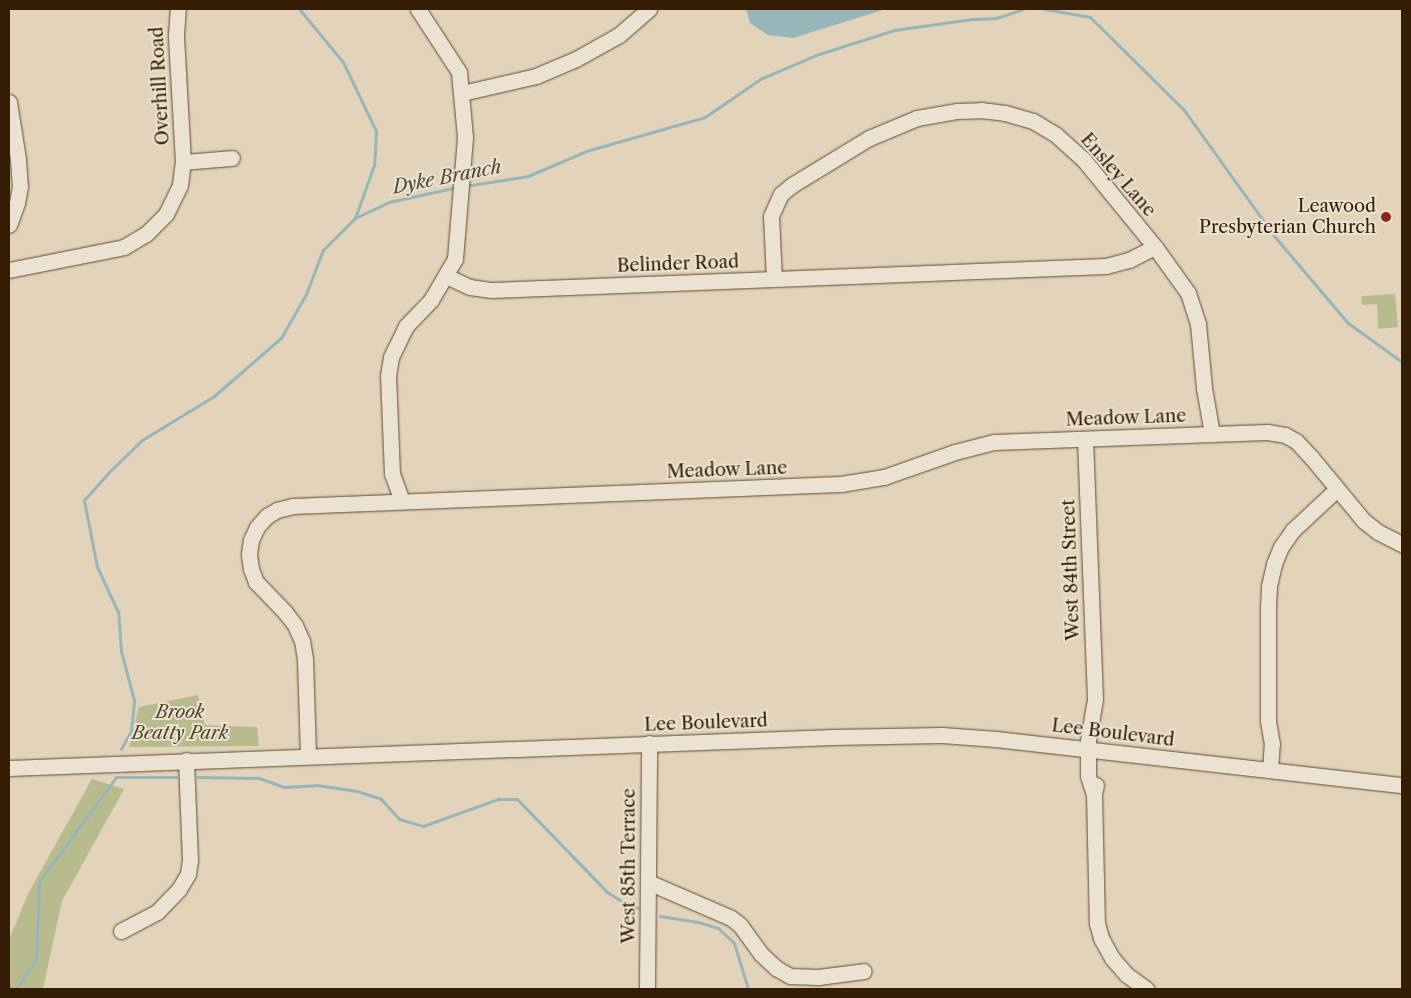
<!DOCTYPE html>
<style>
body{margin:0}
#map{position:relative;width:1411px;height:998px;overflow:hidden;background:#e2d3ba;font-family:"Libre Caslon Text",serif}
div>[style]{position:absolute}
.green>*{inset:0;background:#b8bb8d}
.water>*{inset:0;background:#98b6b9}
.stream>*{height:3px;margin:-1.5px;padding:0 1.5px;transform-origin:1.5px;border-radius:1.5px;background:#98b6b9}
.roads{filter:drop-shadow(0 0 1px #604a32) drop-shadow(0 0 1px #604a32)}
.minor>*{height:15px;margin:-7.5px;padding:0 7.5px;transform-origin:7.5px;border-radius:7.5px;background:#ece2d2}
.dots>*{width:14px;height:14px;translate:-50% -50%;box-sizing:border-box;border:2px solid #ece2d2;border-radius:50%}
span{translate:-50% -50%;white-space:nowrap;text-align:center;line-height:1.15;-webkit-text-stroke:4px #ece2d2;paint-order:stroke}
.street-label{font-size:18px;color:#351c04}
.poi-label{font-size:18px;color:#351c04}
.right{translate:-100% -50%;text-align:right}
.park-label{font-size:18px;color:#564426;font-style:italic}
.water-label{font-size:19px;color:#534a3a;font-style:italic}
.frame{position:absolute;inset:0;border:10px solid #351c04;pointer-events:none}
</style>
<div id="map">
<div class="green">
<i style="clip-path:polygon(1395px 294px,1398px 327px,1378px 329px,1377px 304px,1362px 305px,1361px 296px)"></i>
<i style="clip-path:polygon(198px 695px,205px 725px,257px 727px,259px 746px,129px 747px,139px 707px)"></i>
<i style="clip-path:polygon(92px 779px,124px 789px,62px 901px,43px 989px,9px 989px,9px 940px,28px 894px)"></i>
</div>
<div class="water">
<i style="clip-path:polygon(746px 9px,886px 9px,793px 38px,768px 35px,750px 23px)"></i>
</div>
<div class="stream">
<i style="left:1044px;top:9px;width:47px;rotate:9.9deg"></i>
<i style="left:1090px;top:17px;width:132px;rotate:44.7deg"></i>
<i style="left:1184px;top:110px;width:156px;rotate:54.4deg"></i>
<i style="left:1275px;top:237px;width:113px;rotate:49.7deg"></i>
<i style="left:1348px;top:323px;width:67px;rotate:35.8deg"></i>
<i style="left:300px;top:10px;width:67px;rotate:50.4deg"></i>
<i style="left:343px;top:62px;width:76px;rotate:64.4deg"></i>
<i style="left:376px;top:131px;width:34px;rotate:93deg"></i>
<i style="left:374px;top:165px;width:56px;rotate:109.7deg"></i>
<i style="left:465px;top:186px;width:64px;rotate:-9deg"></i>
<i style="left:528px;top:176px;width:63px;rotate:-23.3deg"></i>
<i style="left:586px;top:151px;width:124px;rotate:-15.9deg"></i>
<i style="left:705px;top:117px;width:67px;rotate:-34.6deg"></i>
<i style="left:760px;top:79px;width:64px;rotate:-23deg"></i>
<i style="left:819px;top:54px;width:79px;rotate:-17.7deg"></i>
<i style="left:894px;top:30px;width:79px;rotate:-8deg"></i>
<i style="left:972px;top:19px;width:24px;rotate:-2deg"></i>
<i style="left:996px;top:18px;width:28px;rotate:-18deg"></i>
<i style="left:121px;top:749px;width:21px;rotate:-61deg"></i>
<i style="left:131px;top:731px;width:31px;rotate:-84deg"></i>
<i style="left:134px;top:700px;width:51px;rotate:-104.9deg"></i>
<i style="left:121px;top:651px;width:39px;rotate:-94deg"></i>
<i style="left:118px;top:612px;width:50px;rotate:-115deg"></i>
<i style="left:97px;top:567px;width:68px;rotate:-101deg"></i>
<i style="left:84px;top:500px;width:36px;rotate:-48deg"></i>
<i style="left:108px;top:473px;width:47px;rotate:-44.1deg"></i>
<i style="left:142px;top:440px;width:84px;rotate:-31.4deg"></i>
<i style="left:214px;top:396px;width:89px;rotate:-40.9deg"></i>
<i style="left:281px;top:338px;width:51px;rotate:-60.4deg"></i>
<i style="left:306px;top:294px;width:47px;rotate:-68.9deg"></i>
<i style="left:323px;top:250px;width:45px;rotate:-45deg"></i>
<i style="left:355px;top:218px;width:38px;rotate:-25deg"></i>
<i style="left:389px;top:202px;width:70px;rotate:-12.4deg"></i>
<i style="left:198px;top:777px;width:61px;rotate:0.9deg"></i>
<i style="left:259px;top:778px;width:27px;rotate:20deg"></i>
<i style="left:284px;top:787px;width:33px;rotate:-3deg"></i>
<i style="left:317px;top:785px;width:40px;rotate:8.5deg"></i>
<i style="left:357px;top:791px;width:25px;rotate:18deg"></i>
<i style="left:381px;top:799px;width:27px;rotate:48deg"></i>
<i style="left:399px;top:819px;width:25px;rotate:16deg"></i>
<i style="left:423px;top:826px;width:80px;rotate:-19.8deg"></i>
<i style="left:498px;top:799px;width:19px"></i>
<i style="left:517px;top:799px;width:129px;rotate:45.9deg"></i>
<i style="left:607px;top:892px;width:25px;rotate:32deg"></i>
<i style="left:628px;top:905px;width:10px;rotate:17deg"></i>
<i style="left:660px;top:916px;width:38px;rotate:9deg"></i>
<i style="left:698px;top:922px;width:21px;rotate:17deg"></i>
<i style="left:718px;top:928px;width:22px;rotate:43deg"></i>
<i style="left:734px;top:943px;width:48px;rotate:73.1deg"></i>
<i style="left:16px;top:989px;width:36px;rotate:-56deg"></i>
<i style="left:36px;top:959px;width:77px;rotate:-87.8deg"></i>
<i style="left:39px;top:882px;width:130px;rotate:-53.7deg"></i>
<i style="left:116px;top:777px;width:60px"></i>
</div>
<div class="roads">
<div class="minor">
<i style="left:462px;top:93px;width:76px;rotate:-12.9deg"></i>
<i style="left:536px;top:76px;width:43px;rotate:-23deg"></i>
<i style="left:576px;top:59px;width:49px;rotate:-29.2deg"></i>
<i style="left:619px;top:35px;width:40px;rotate:-41deg"></i>
<i style="left:9px;top:102px;width:58px;rotate:81deg"></i>
<i style="left:18px;top:159px;width:27px;rotate:86deg"></i>
<i style="left:20px;top:186px;width:17px;rotate:100deg"></i>
<i style="left:17px;top:203px;width:23px;rotate:110deg"></i>
<i style="left:183px;top:162px;width:49px;rotate:-4.7deg"></i>
<i style="left:9px;top:270px;width:117px;rotate:-11.3deg"></i>
<i style="left:124px;top:247px;width:26px;rotate:-31deg"></i>
<i style="left:146px;top:234px;width:28px;rotate:-45deg"></i>
<i style="left:166px;top:214px;width:32px;rotate:-64deg"></i>
<i style="left:180px;top:185px;width:23px;rotate:-83deg"></i>
<i style="left:183px;top:162px;width:127px;rotate:-93.2deg"></i>
<i style="left:176px;top:35px;width:26px;rotate:-86deg"></i>
<i style="left:446px;top:276px;width:26px;rotate:25deg"></i>
<i style="left:470px;top:287px;width:22px;rotate:8deg"></i>
<i style="left:492px;top:290px;width:614px;rotate:-2.24deg"></i>
<i style="left:1106px;top:266px;width:24px;rotate:-15deg"></i>
<i style="left:1129px;top:260px;width:29px;rotate:-27deg"></i>
<i style="left:774px;top:279px;width:63px;rotate:-92.7deg"></i>
<i style="left:771px;top:216px;width:24px;rotate:-66deg"></i>
<i style="left:781px;top:194px;width:14px;rotate:-39deg"></i>
<i style="left:792px;top:185px;width:90px;rotate:-31.4deg"></i>
<i style="left:869px;top:138px;width:52px;rotate:-22.6deg"></i>
<i style="left:917px;top:118px;width:41px;rotate:-9.9deg"></i>
<i style="left:957px;top:111px;width:24px;rotate:-2deg"></i>
<i style="left:981px;top:110px;width:24px;rotate:7deg"></i>
<i style="left:1005px;top:113px;width:29px;rotate:16deg"></i>
<i style="left:1033px;top:121px;width:26px;rotate:31deg"></i>
<i style="left:1055px;top:134px;width:38px;rotate:42deg"></i>
<i style="left:1083px;top:159px;width:114px;rotate:50.7deg"></i>
<i style="left:1155px;top:247px;width:57px;rotate:54.3deg"></i>
<i style="left:1188px;top:293px;width:33px;rotate:72deg"></i>
<i style="left:1198px;top:324px;width:64px;rotate:84.6deg"></i>
<i style="left:1204px;top:388px;width:47px;rotate:80.1deg"></i>
<i style="left:1085px;top:439px;width:260px;rotate:87.8deg"></i>
<i style="left:1095px;top:699px;width:43px;rotate:99.5deg"></i>
<i style="left:1088px;top:741px;width:35px;rotate:90deg"></i>
<i style="left:1088px;top:776px;width:19px;rotate:72deg"></i>
<i style="left:402px;top:501px;width:29px;rotate:-110deg"></i>
<i style="left:392px;top:474px;width:98px;rotate:-92.3deg"></i>
<i style="left:388px;top:376px;width:19px;rotate:-81deg"></i>
<i style="left:391px;top:357px;width:34px;rotate:-64deg"></i>
<i style="left:406px;top:326px;width:36px;rotate:-46deg"></i>
<i style="left:431px;top:300px;width:48px;rotate:-59.7deg"></i>
<i style="left:455px;top:259px;width:122px;rotate:-85.3deg"></i>
<i style="left:465px;top:137px;width:65px;rotate:-95.3deg"></i>
<i style="left:459px;top:72px;width:75px;rotate:-123.1deg"></i>
<i style="left:308px;top:755px;width:96px;rotate:-91.8deg"></i>
<i style="left:305px;top:659px;width:18px;rotate:-99deg"></i>
<i style="left:302px;top:641px;width:17px;rotate:-114deg"></i>
<i style="left:295px;top:625px;width:16px;rotate:-128deg"></i>
<i style="left:285px;top:612px;width:42px;rotate:-134deg"></i>
<i style="left:256px;top:582px;width:14px;rotate:-111deg"></i>
<i style="left:251px;top:569px;width:15px;rotate:-98deg"></i>
<i style="left:249px;top:554px;width:14px;rotate:-82deg"></i>
<i style="left:251px;top:540px;width:14px;rotate:-65deg"></i>
<i style="left:257px;top:527px;width:15px;rotate:-48deg"></i>
<i style="left:267px;top:516px;width:12px;rotate:-31deg"></i>
<i style="left:277px;top:510px;width:16px;rotate:-14deg"></i>
<i style="left:293px;top:506px;width:548px;rotate:-2.3deg"></i>
<i style="left:841px;top:484px;width:44px;rotate:-9.2deg"></i>
<i style="left:884px;top:477px;width:75px;rotate:-19.4deg"></i>
<i style="left:955px;top:452px;width:40px;rotate:-14.4deg"></i>
<i style="left:994px;top:442px;width:273px;rotate:-2.1deg"></i>
<i style="left:1267px;top:432px;width:18px;rotate:9deg"></i>
<i style="left:1285px;top:435px;width:13px;rotate:29deg"></i>
<i style="left:1296px;top:441px;width:22px;rotate:47deg"></i>
<i style="left:1311px;top:457px;width:83px;rotate:50.4deg"></i>
<i style="left:1364px;top:521px;width:18px;rotate:38deg"></i>
<i style="left:1378px;top:532px;width:27px;rotate:27deg"></i>
<i style="left:9px;top:768px;width:825px;rotate:-2.15deg"></i>
<i style="left:833px;top:737px;width:109px;rotate:-1.1deg"></i>
<i style="left:942px;top:735px;width:54px;rotate:4.2deg"></i>
<i style="left:996px;top:739px;width:409px;rotate:6.5deg"></i>
<i style="left:1270px;top:770px;width:26px;rotate:-86deg"></i>
<i style="left:1272px;top:744px;width:23px;rotate:-100deg"></i>
<i style="left:1268px;top:721px;width:114px;rotate:-90deg"></i>
<i style="left:1268px;top:607px;width:21px;rotate:-87deg"></i>
<i style="left:1269px;top:586px;width:23px;rotate:-77deg"></i>
<i style="left:1274px;top:564px;width:18px;rotate:-68deg"></i>
<i style="left:1281px;top:547px;width:21px;rotate:-55deg"></i>
<i style="left:1293px;top:530px;width:60px;rotate:-43deg"></i>
<i style="left:1096px;top:785px;width:9px;rotate:103deg"></i>
<i style="left:1094px;top:794px;width:129px;rotate:88.7deg"></i>
<i style="left:1097px;top:923px;width:16px;rotate:75deg"></i>
<i style="left:1101px;top:938px;width:23px;rotate:61deg"></i>
<i style="left:1112px;top:958px;width:23px;rotate:49deg"></i>
<i style="left:1127px;top:975px;width:24px;rotate:36deg"></i>
<i style="left:648px;top:882px;width:90px;rotate:23.4deg"></i>
<i style="left:731px;top:918px;width:11px;rotate:38deg"></i>
<i style="left:740px;top:925px;width:36px;rotate:54deg"></i>
<i style="left:761px;top:954px;width:21px;rotate:43deg"></i>
<i style="left:776px;top:968px;width:16px;rotate:30deg"></i>
<i style="left:790px;top:976px;width:28px;rotate:2deg"></i>
<i style="left:818px;top:977px;width:46px;rotate:-7.4deg"></i>
<i style="left:121px;top:931px;width:41px;rotate:-27.8deg"></i>
<i style="left:157px;top:912px;width:32px;rotate:-46deg"></i>
<i style="left:179px;top:889px;width:17px;rotate:-59deg"></i>
<i style="left:188px;top:874px;width:14px;rotate:-82deg"></i>
<i style="left:190px;top:860px;width:100px;rotate:-92.3deg"></i>
<i style="left:647px;top:989px;width:246px;rotate:-89.5deg"></i>
</div>
</div>
<div class="dots">
<i style="left:1386px;top:217px;background:#8f2418"></i>
</div>
<div class="street-label">
<span style="left:160px;top:86px;rotate:-93deg">Overhill Road</span>
<span style="left:1118px;top:175px;rotate:49deg">Ensley Lane</span>
<span style="left:678px;top:264px;rotate:-2deg">Belinder Road</span>
<span style="left:1126px;top:418px;rotate:-2deg">Meadow Lane</span>
<span style="left:727px;top:470px;rotate:-2deg">Meadow Lane</span>
<span style="left:1071px;top:570px;rotate:-92deg">West 84th Street</span>
<span style="left:706px;top:723px;rotate:-2deg">Lee Boulevard</span>
<span style="left:1113px;top:733px;rotate:7deg">Lee Boulevard</span>
<span style="left:629px;top:866px;rotate:-90deg">West 85th Terrace</span>
</div>
<div class="poi-label">
<span class="right" style="left:1376px;top:217px">Leawood<br>Presbyterian Church</span>
</div>
<div class="park-label">
<span style="left:180px;top:723px">Brook<br>Beatty Park</span>
</div>
<div class="water-label">
<span style="left:447px;top:177px;rotate:-11deg">Dyke Branch</span>
</div>
<div class="frame"></div>
</div>
